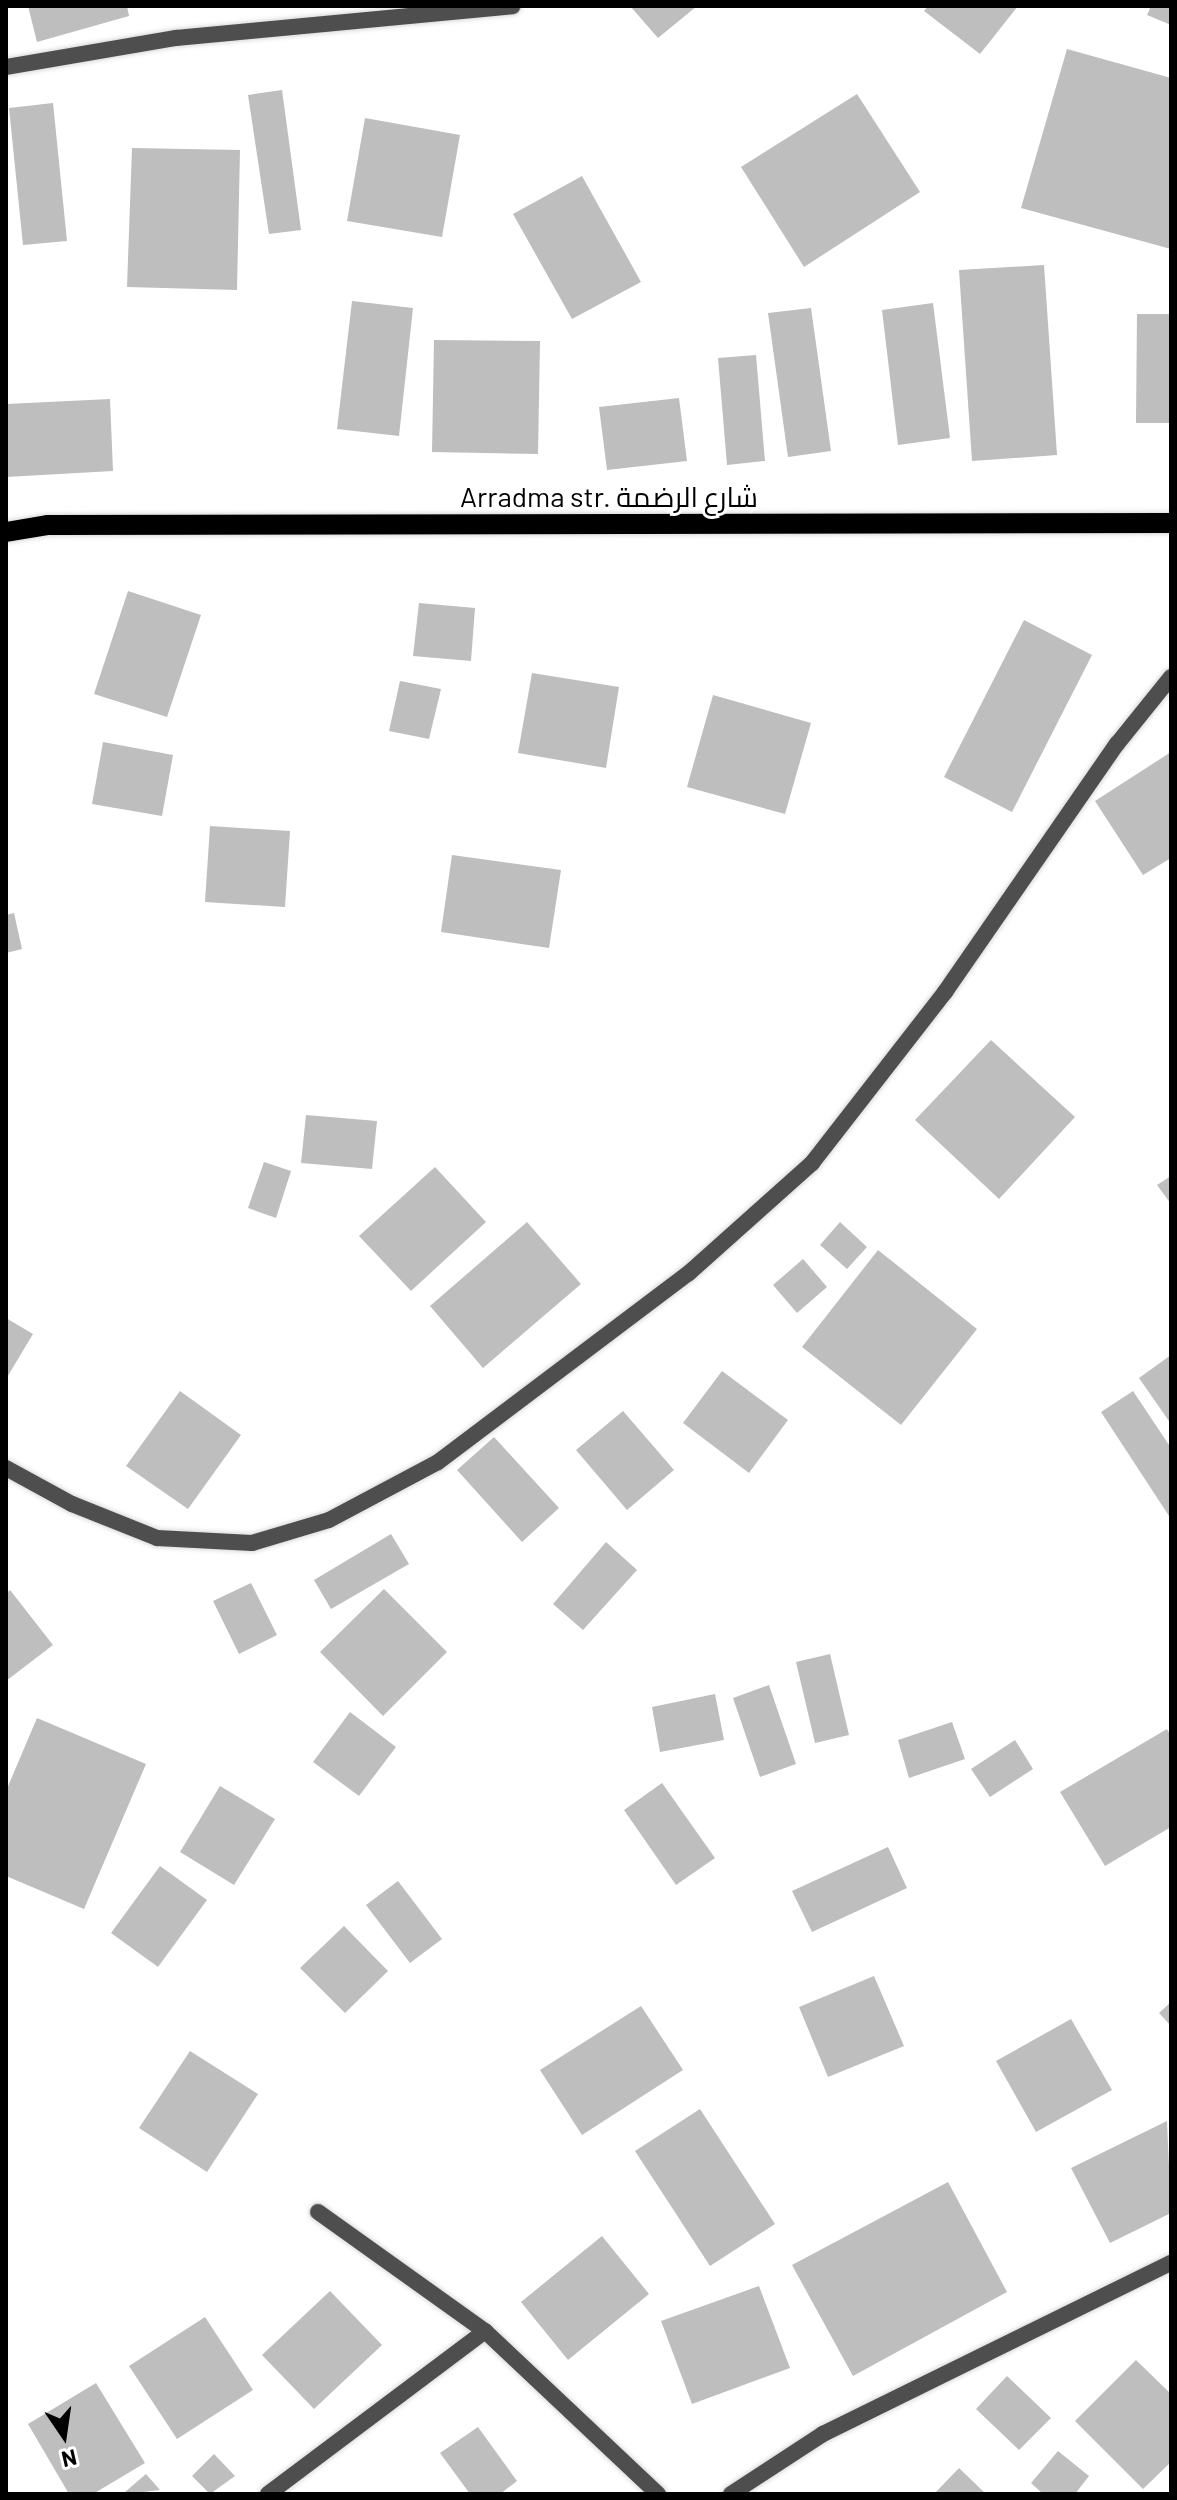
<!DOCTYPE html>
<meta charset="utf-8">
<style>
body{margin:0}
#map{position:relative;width:1177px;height:2500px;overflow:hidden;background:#fff;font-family:Barlow,Cairo,sans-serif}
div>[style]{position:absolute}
.building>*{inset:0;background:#bebebe}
.roads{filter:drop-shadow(0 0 2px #dbdbdb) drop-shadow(0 0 2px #dbdbdb)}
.minor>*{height:16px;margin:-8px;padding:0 8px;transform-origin:8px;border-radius:8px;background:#4e4e4e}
.primary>*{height:20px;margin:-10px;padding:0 10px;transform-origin:10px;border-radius:10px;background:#000}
span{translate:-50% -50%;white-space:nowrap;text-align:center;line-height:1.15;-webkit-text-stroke:6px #fff;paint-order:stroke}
.street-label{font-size:28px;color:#000}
.frame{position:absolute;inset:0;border:8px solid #000;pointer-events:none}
.north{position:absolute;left:24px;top:2396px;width:80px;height:80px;-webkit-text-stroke:6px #fff;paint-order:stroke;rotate:167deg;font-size:22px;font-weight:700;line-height:32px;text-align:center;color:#000}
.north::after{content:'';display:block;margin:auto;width:28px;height:36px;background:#000;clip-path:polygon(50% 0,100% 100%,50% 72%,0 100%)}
</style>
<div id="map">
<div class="building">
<i style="clip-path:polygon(28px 6px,127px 6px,129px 16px,37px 42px)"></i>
<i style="clip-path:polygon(630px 6px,697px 6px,658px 38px)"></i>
<i style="clip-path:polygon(928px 6px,1018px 6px,980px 54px,924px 11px)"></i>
<i style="clip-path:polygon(1151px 6px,1171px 6px,1171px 25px,1147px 15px)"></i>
<i style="clip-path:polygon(1067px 49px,1171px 78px,1171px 249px,1021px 208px)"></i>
<i style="clip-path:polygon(282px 90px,301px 230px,269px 234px,248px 95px)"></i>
<i style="clip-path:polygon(857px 94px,920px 192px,804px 267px,741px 167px)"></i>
<i style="clip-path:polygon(53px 103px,67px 241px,23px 245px,9px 108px)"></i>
<i style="clip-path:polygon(365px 118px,460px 135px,442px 237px,347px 221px)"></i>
<i style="clip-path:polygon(132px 148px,240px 150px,237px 290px,127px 287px)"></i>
<i style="clip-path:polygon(582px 176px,641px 282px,572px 319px,513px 214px)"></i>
<i style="clip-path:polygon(1044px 265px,1057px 455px,972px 461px,959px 270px)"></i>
<i style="clip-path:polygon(352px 301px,413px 308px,399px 436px,337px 429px)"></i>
<i style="clip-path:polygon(933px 303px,950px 438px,898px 445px,882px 310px)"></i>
<i style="clip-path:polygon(811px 308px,831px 451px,788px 457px,768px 313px)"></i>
<i style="clip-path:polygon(1137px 314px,1171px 314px,1171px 423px,1136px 423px)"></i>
<i style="clip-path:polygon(434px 340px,540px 341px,538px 454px,432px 452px)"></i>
<i style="clip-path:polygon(756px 355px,765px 461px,727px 465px,718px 358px)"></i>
<i style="clip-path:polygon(679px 398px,687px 461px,607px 470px,599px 407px)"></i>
<i style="clip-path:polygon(110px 399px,113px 471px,6px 477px,6px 404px)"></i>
<i style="clip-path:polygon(128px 591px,201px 615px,167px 717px,94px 694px)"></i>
<i style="clip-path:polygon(419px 603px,475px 608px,471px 661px,413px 656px)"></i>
<i style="clip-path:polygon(1024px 620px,1092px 655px,1012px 812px,944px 777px)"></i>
<i style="clip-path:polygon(532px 673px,619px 687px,606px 768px,518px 753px)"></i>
<i style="clip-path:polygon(400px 681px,441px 689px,429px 739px,389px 731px)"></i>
<i style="clip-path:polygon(713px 695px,811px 723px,785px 814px,687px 787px)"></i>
<i style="clip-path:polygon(103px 742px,173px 755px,162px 816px,92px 804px)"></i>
<i style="clip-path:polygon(1171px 752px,1171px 858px,1143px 875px,1095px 801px)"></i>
<i style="clip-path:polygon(210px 826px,290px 831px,285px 907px,205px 902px)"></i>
<i style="clip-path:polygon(452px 855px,561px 870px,549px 948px,441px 932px)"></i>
<i style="clip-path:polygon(14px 913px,22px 949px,6px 953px,6px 915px)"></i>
<i style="clip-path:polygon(991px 1040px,1075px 1117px,999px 1199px,915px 1120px)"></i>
<i style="clip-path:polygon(306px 1115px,377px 1121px,372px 1169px,301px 1163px)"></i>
<i style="clip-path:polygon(264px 1162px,291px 1171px,276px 1218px,248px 1208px)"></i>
<i style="clip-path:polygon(435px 1167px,486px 1222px,411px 1291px,359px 1236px)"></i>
<i style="clip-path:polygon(1171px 1176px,1171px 1204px,1157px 1185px)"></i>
<i style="clip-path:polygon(527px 1222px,581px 1284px,483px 1368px,430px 1306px)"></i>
<i style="clip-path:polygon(840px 1222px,867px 1247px,847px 1269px,820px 1245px)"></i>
<i style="clip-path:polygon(878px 1250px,977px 1329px,901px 1425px,802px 1347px)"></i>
<i style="clip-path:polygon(803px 1259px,827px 1287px,797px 1313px,773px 1285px)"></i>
<i style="clip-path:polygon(6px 1318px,33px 1334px,6px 1379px)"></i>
<i style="clip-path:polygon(1171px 1355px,1171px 1424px,1139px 1378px)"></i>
<i style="clip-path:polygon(722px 1371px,788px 1420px,749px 1473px,683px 1423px)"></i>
<i style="clip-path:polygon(180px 1391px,241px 1435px,188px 1509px,126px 1466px)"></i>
<i style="clip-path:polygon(1133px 1391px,1171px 1448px,1171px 1519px,1101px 1412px)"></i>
<i style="clip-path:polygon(623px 1411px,674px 1470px,627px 1510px,576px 1450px)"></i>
<i style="clip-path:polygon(494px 1437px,559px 1508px,522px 1542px,457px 1470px)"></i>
<i style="clip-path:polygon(391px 1534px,409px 1564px,331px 1609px,314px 1580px)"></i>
<i style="clip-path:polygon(606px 1542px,637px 1570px,583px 1630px,553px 1604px)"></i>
<i style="clip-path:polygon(251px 1583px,277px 1635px,239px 1654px,213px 1601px)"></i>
<i style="clip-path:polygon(384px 1589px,447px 1652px,383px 1716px,320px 1652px)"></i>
<i style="clip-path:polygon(10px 1590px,53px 1645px,6px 1681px,6px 1594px)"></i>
<i style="clip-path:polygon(830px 1654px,849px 1735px,815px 1743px,796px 1662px)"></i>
<i style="clip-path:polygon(769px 1685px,796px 1764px,760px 1777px,733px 1698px)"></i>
<i style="clip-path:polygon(715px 1694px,724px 1740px,660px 1752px,652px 1707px)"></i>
<i style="clip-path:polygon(350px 1712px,396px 1747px,359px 1796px,313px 1762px)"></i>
<i style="clip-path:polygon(37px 1718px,146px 1764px,84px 1909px,6px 1876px,6px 1791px)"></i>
<i style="clip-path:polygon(952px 1722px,965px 1759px,909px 1778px,898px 1740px)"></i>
<i style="clip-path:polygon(1167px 1729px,1171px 1736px,1171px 1827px,1105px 1866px,1060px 1792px)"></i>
<i style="clip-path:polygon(1015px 1740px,1033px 1769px,990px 1797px,971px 1769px)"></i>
<i style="clip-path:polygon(662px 1783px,715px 1858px,676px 1885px,624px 1810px)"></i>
<i style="clip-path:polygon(220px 1786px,275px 1819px,234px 1885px,180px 1852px)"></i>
<i style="clip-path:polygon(888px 1847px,907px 1888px,812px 1932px,792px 1891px)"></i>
<i style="clip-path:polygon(160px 1866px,207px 1900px,158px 1967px,111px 1933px)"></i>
<i style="clip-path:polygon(398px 1881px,442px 1939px,410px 1963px,366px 1905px)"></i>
<i style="clip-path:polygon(344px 1926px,388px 1971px,345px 2013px,300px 1968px)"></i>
<i style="clip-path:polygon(874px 1976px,904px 2046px,828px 2077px,799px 2007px)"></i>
<i style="clip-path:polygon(1171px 2002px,1171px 2026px,1159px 2013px)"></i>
<i style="clip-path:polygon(641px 2006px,683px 2070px,582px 2135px,540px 2070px)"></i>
<i style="clip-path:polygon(1071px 2019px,1112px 2090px,1036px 2132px,996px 2061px)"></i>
<i style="clip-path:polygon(190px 2051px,258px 2094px,207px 2172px,139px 2128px)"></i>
<i style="clip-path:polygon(700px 2109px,775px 2224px,710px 2266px,635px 2151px)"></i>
<i style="clip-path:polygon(1167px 2121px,1171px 2213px,1110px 2243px,1071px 2168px)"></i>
<i style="clip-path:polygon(948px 2182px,1007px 2292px,853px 2376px,792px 2265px)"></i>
<i style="clip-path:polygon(602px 2236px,649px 2294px,568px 2360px,521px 2302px)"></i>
<i style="clip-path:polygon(759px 2286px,790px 2368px,692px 2404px,661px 2321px)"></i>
<i style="clip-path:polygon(330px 2291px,382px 2345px,314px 2409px,262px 2355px)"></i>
<i style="clip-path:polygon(205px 2317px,253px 2390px,177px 2439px,129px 2366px)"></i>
<i style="clip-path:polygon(1136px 2360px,1171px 2394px,1171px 2462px,1143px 2489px,1075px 2421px)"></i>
<i style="clip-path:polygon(1007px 2376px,1051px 2418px,1019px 2450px,976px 2409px)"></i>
<i style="clip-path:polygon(96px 2383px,145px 2463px,93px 2494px,69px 2494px,28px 2424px)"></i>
<i style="clip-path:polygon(478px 2427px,517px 2481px,500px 2494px,470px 2494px,440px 2453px)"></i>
<i style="clip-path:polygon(1058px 2451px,1089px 2476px,1075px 2494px,1043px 2494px,1031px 2483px)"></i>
<i style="clip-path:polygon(214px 2454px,235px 2476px,210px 2494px,192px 2476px)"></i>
<i style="clip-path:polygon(959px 2468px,986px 2494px,934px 2494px)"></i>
<i style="clip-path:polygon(146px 2474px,160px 2490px,126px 2494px,125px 2492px)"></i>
</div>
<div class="roads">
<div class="minor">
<i style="left:6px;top:67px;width:172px;rotate:-9.7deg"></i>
<i style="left:176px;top:38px;width:338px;rotate:-5.4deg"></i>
<i style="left:6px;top:1468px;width:75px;rotate:28.6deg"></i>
<i style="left:72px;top:1504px;width:92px;rotate:21.8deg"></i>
<i style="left:157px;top:1538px;width:95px;rotate:3deg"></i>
<i style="left:252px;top:1543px;width:80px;rotate:-16.6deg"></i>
<i style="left:329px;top:1520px;width:123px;rotate:-28deg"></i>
<i style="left:438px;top:1462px;width:314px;rotate:-37deg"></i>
<i style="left:689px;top:1273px;width:165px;rotate:-41.8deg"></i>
<i style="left:812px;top:1163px;width:217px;rotate:-52.1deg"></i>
<i style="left:945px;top:992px;width:302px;rotate:-55.3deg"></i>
<i style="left:1117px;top:744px;width:86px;rotate:-51.1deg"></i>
<i style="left:318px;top:2212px;width:205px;rotate:35.5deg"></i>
<i style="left:485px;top:2331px;width:238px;rotate:43.3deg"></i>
<i style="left:268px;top:2494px;width:271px;rotate:-36.9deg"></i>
<i style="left:731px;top:2494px;width:110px;rotate:-33.1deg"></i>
<i style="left:823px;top:2434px;width:388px;rotate:-26.2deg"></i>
</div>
<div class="primary">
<i style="left:6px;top:532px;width:43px;rotate:-9.5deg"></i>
<i style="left:48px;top:525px;width:1123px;rotate:-0.1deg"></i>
</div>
</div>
<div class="street-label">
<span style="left:609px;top:496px">Arradma str. شارع الرضمة</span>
</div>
<div class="frame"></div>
<div class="north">N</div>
</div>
